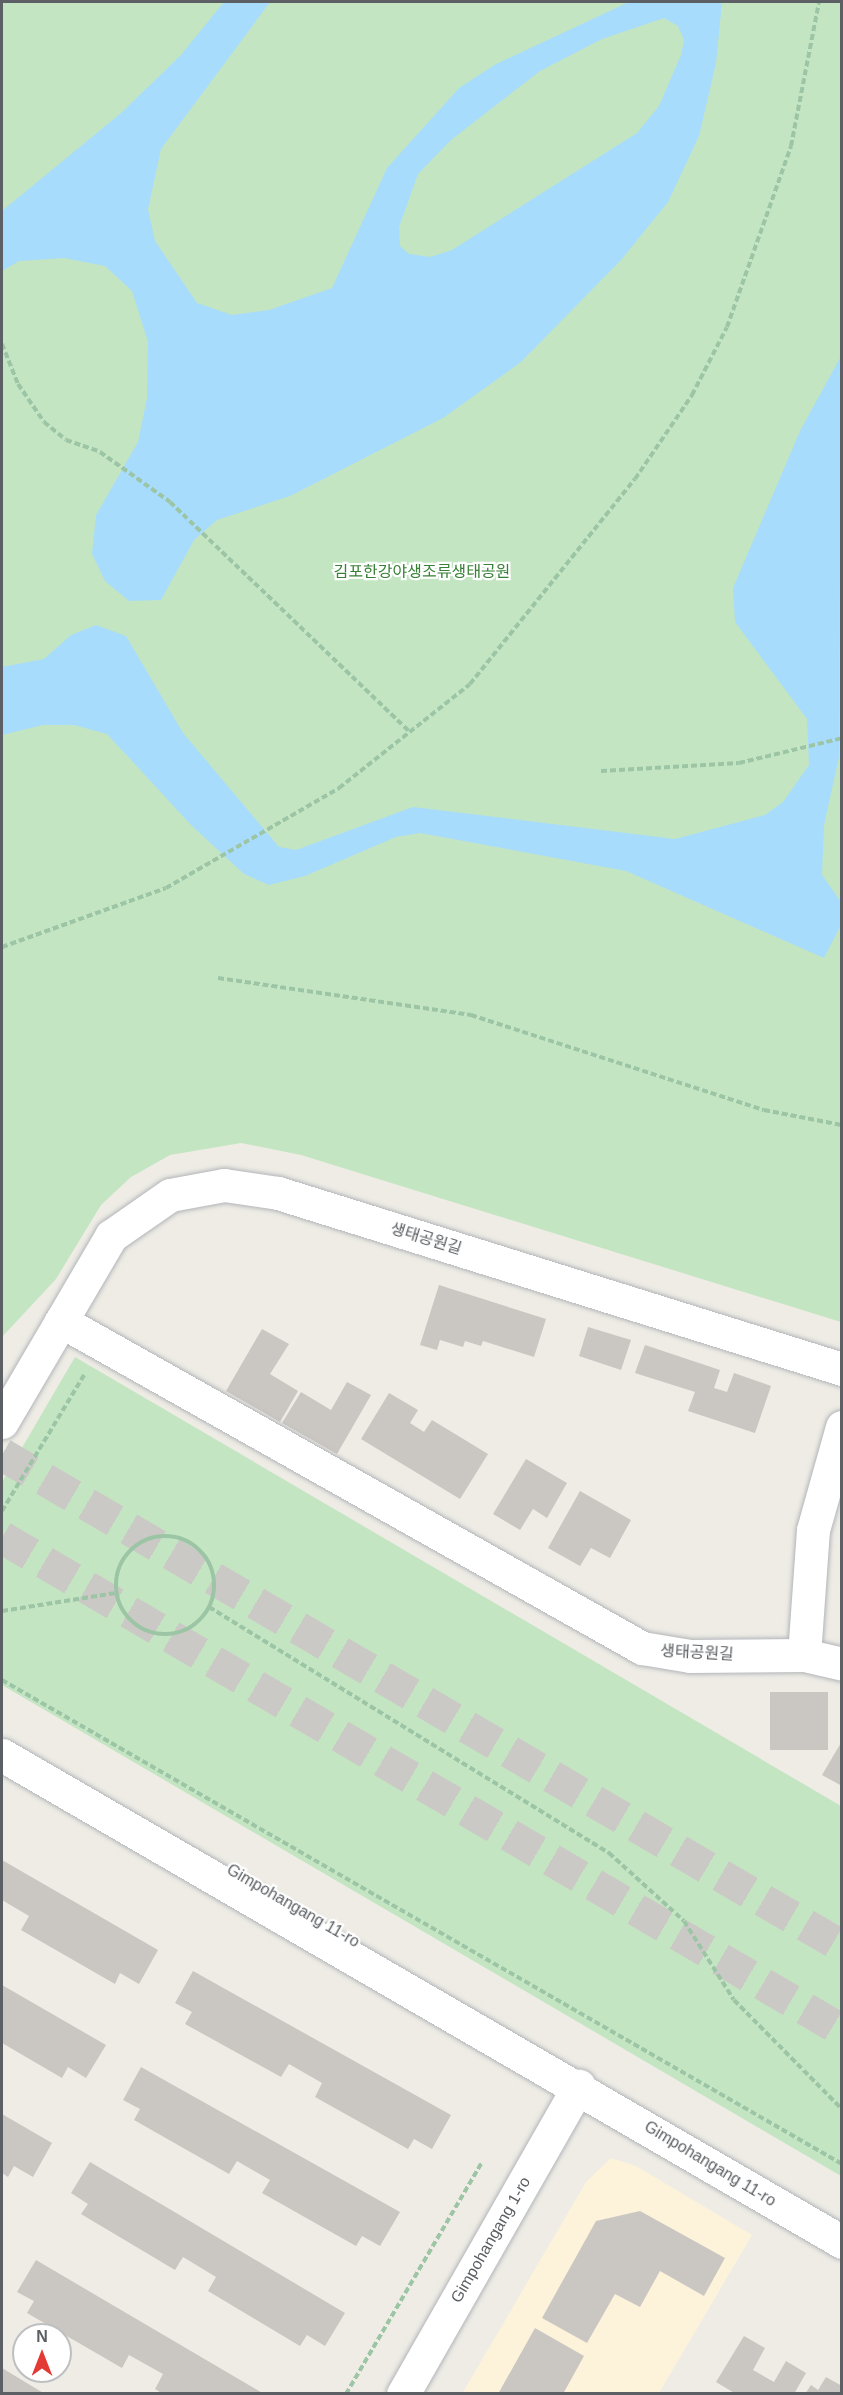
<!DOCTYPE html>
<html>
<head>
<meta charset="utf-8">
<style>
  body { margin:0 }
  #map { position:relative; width:843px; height:2395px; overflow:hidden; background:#eeece5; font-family:Helvetica,"Noto Sans KR",sans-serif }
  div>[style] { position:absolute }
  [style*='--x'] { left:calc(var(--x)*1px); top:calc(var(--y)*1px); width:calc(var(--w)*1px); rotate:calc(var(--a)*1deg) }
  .commercial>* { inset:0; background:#fdf3db }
  .green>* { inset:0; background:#c4e5c2 }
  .water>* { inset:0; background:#a7dcfc }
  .building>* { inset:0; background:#cac6c2 }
  .trunk-tunnel>* { height:33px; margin-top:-16.5px; transform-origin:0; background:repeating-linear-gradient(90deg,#cac9c5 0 33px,transparent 0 49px) }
  .path>* { height:4px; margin-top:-2px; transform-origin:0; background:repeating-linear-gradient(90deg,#9cc5a5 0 6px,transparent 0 9px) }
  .path>.ring { margin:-2px; padding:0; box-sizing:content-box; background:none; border:4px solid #9cc5a5; border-radius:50% }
  .roads { filter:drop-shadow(0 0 2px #b2b5b9) drop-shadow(0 0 2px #b2b5b9) }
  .minor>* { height:33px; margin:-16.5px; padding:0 16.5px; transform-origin:16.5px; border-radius:16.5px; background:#fff }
  .secondary>* { height:33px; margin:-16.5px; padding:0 16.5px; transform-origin:16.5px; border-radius:16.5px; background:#fff }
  span { translate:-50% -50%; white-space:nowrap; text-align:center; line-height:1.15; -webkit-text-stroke:4.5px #fff; paint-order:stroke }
  .park-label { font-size:16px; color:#388137 }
  .street-label { font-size:16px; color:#5c6064 }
  .frame { position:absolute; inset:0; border:3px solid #5c6064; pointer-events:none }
  .north { position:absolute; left:12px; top:2323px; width:60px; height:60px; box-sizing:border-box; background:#fff; border:2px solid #bebfc1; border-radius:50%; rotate:0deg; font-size:16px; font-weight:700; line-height:24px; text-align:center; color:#5c6064 }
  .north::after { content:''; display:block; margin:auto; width:21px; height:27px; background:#e33a36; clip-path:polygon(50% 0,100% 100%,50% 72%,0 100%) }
</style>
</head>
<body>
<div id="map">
  <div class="commercial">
    <i style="clip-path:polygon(611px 2158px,636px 2166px,752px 2235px,659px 2393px,462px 2394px,586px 2182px)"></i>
  </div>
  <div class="green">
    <i style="clip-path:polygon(2px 2px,841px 2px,841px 1322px,301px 1155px,241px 1143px,170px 1155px,131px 1177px,101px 1205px,56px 1279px,2px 1337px)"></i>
    <i style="clip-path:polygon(75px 1357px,841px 1806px,841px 2176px,2px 1685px,2px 1482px)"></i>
  </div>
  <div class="water">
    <i style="clip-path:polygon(evenodd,224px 2px,270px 2px,161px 149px,148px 209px,155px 241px,197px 303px,232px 315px,269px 310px,332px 288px,387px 168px,459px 88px,496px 64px,629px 2px,722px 2px,716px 63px,699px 136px,668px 202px,621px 260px,521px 362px,443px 418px,290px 496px,217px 520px,194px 540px,161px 600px,129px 601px,105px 581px,92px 554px,96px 515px,138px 442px,147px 398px,148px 342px,132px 291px,105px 266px,64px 258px,19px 261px,2px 271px,2px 211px,121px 113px,180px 56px,224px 2px,664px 18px,678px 26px,684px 40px,681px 55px,659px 106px,637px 133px,452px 250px,430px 257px,409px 254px,400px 246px,399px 227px,418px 174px,451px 140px,540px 71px,602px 39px,664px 18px)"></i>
    <i style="clip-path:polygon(841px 356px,839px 757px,824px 825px,822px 875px,841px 902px,842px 923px,824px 958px,626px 871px,420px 833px,396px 837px,305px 876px,269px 885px,244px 874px,191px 825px,107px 734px,74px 725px,43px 725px,2px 735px,2px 667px,44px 659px,71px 635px,96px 625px,126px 636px,183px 733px,279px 847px,296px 850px,413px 807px,675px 839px,765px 815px,783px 802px,809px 765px,807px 719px,735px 622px,733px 588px,800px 431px)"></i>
  </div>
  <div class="building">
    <i style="clip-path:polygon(439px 1285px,546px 1319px,534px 1357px,483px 1341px,481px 1346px,465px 1341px,463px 1347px,440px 1340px,437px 1350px,420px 1345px)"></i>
    <i style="clip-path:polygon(588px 1327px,631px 1340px,621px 1370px,579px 1356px)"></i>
    <i style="clip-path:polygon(262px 1329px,289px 1344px,270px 1374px,298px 1391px,280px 1422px,226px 1391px)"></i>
    <i style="clip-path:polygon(645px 1345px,720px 1370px,714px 1388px,727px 1392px,734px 1373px,771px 1386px,755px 1433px,688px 1411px,695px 1392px,635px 1373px)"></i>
    <i style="clip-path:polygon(347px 1382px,371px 1395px,337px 1454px,282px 1423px,301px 1392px,331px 1410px)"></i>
    <i style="clip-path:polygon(389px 1393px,418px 1410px,410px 1423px,424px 1432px,432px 1420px,488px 1454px,460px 1499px,361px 1439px)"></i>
    <i style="clip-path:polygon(526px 1459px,567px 1483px,547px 1518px,533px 1509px,520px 1530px,493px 1514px)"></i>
    <i style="clip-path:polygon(580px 1491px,631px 1520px,610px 1558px,591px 1548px,580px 1566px,548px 1548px)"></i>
    <i style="clip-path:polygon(770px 1692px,828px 1692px,828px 1750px,770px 1750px)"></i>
    <i style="clip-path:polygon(842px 1741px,842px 1786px,822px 1775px)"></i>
    <i style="clip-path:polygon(2px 1860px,158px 1950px,139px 1984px,120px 1973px,115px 1984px,21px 1930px,29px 1916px,2px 1900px)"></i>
    <i style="clip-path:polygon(193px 1971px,451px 2115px,432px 2149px,414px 2139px,408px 2149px,315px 2097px,322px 2083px,289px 2064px,281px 2077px,185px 2024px,192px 2012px,175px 2003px)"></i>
    <i style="clip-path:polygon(2px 1985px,106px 2045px,86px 2078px,68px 2067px,62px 2078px,2px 2043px)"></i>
    <i style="clip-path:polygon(141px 2067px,400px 2212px,380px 2246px,362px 2236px,356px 2246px,262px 2193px,270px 2180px,237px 2161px,229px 2174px,134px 2120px,140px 2109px,123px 2100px)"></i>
    <i style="clip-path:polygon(2px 2114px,52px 2143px,33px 2177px,14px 2166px,8px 2177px,2px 2173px)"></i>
    <i style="clip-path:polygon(90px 2162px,345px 2313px,325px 2346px,307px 2335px,300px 2346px,208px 2291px,216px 2277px,183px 2257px,175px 2270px,81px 2214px,88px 2204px,71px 2193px)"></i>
    <i style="clip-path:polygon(640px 2211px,725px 2258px,704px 2296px,660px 2271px,640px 2307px,615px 2294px,587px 2343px,542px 2318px,596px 2221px)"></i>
    <i style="clip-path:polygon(36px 2260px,264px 2394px,163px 2394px,155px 2389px,163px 2374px,129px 2355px,122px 2368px,27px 2313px,34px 2301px,17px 2292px)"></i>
    <i style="clip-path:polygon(535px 2328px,584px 2356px,563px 2394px,498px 2394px)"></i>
    <i style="clip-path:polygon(744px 2336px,765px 2348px,753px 2370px,774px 2382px,786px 2361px,806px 2373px,794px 2394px,736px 2394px,716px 2382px)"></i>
    <i style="clip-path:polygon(2px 2368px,45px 2394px,2px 2394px)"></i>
    <i style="clip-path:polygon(826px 2377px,842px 2386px,842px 2394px,805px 2394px,811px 2385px,818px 2390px)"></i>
  </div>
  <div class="trunk-tunnel">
    <i style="--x:2;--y:1454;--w:973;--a:30.36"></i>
    <i style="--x:2;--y:1537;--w:974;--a:30.41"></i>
  </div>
  <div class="path">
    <i style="--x:2;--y:344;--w:43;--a:68.2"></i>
    <i style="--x:18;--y:384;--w:46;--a:55.6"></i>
    <i style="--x:44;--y:422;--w:28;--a:39"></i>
    <i style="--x:66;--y:440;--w:36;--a:19"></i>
    <i style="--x:100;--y:452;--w:86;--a:35.5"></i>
    <i style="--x:170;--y:502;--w:332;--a:43.8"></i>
    <i style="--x:601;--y:771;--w:138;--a:-3.3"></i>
    <i style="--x:739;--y:763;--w:106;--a:-13.6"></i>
    <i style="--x:2;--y:947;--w:174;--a:-19.8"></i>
    <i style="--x:166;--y:888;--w:200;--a:-30"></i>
    <i style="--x:339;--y:788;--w:167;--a:-38.4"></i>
    <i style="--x:470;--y:684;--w:263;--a:-51.2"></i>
    <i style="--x:635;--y:479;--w:102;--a:-55.8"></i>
    <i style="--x:692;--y:395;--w:76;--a:-62.8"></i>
    <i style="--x:727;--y:327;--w:192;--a:-70.5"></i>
    <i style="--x:791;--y:146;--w:147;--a:-79"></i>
    <i style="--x:218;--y:978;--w:256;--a:8.3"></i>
    <i style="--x:471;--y:1015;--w:308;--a:18"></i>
    <i style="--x:764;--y:1110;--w:79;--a:10.9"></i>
    <i style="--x:2;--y:1511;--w:159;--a:-58.9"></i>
    <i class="ring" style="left:116px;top:1536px;width:94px;height:94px"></i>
    <i style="--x:209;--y:1607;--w:470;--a:31.6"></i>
    <i style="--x:609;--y:1853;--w:101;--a:42.2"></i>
    <i style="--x:684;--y:1921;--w:93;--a:57.7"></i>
    <i style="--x:734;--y:2000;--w:153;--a:45.3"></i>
    <i style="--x:2;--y:1611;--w:115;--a:-9"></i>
    <i style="--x:2;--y:1680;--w:969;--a:29.95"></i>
    <i style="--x:346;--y:2394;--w:269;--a:-59.6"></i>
  </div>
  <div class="roads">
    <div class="minor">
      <i style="--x:61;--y:1321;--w:667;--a:29.37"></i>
      <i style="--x:642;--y:1648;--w:49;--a:9.5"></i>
      <i style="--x:690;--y:1656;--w:114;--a:-0.5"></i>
      <i style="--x:804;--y:1655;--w:39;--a:13"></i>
      <i style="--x:2;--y:1422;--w:216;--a:-59.6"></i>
      <i style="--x:111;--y:1236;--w:72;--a:-34.8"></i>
      <i style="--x:170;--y:1195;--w:55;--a:-10.5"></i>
      <i style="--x:224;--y:1185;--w:55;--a:8.4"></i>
      <i style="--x:278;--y:1193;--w:591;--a:17.33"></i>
      <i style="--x:804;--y:1655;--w:125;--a:-85.9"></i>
      <i style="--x:813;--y:1530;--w:107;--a:-74.3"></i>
      <i style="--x:403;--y:2394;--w:355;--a:-60.3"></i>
    </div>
    <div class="secondary">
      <i style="--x:2;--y:1755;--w:971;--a:30.1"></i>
    </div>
  </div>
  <div class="park-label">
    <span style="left:422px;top:572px">김포한강야생조류생태공원</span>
  </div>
  <div class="street-label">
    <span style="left:426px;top:1239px;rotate:17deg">생태공원길</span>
    <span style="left:697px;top:1653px;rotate:3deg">생태공원길</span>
    <span style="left:293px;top:1906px;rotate:30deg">Gimpohangang 11-ro</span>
    <span style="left:710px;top:2164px;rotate:31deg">Gimpohangang 11-ro</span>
    <span style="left:491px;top:2240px;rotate:-60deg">Gimpohangang 1-ro</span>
  </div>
  <div class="frame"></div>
  <div class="north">N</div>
</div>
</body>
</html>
